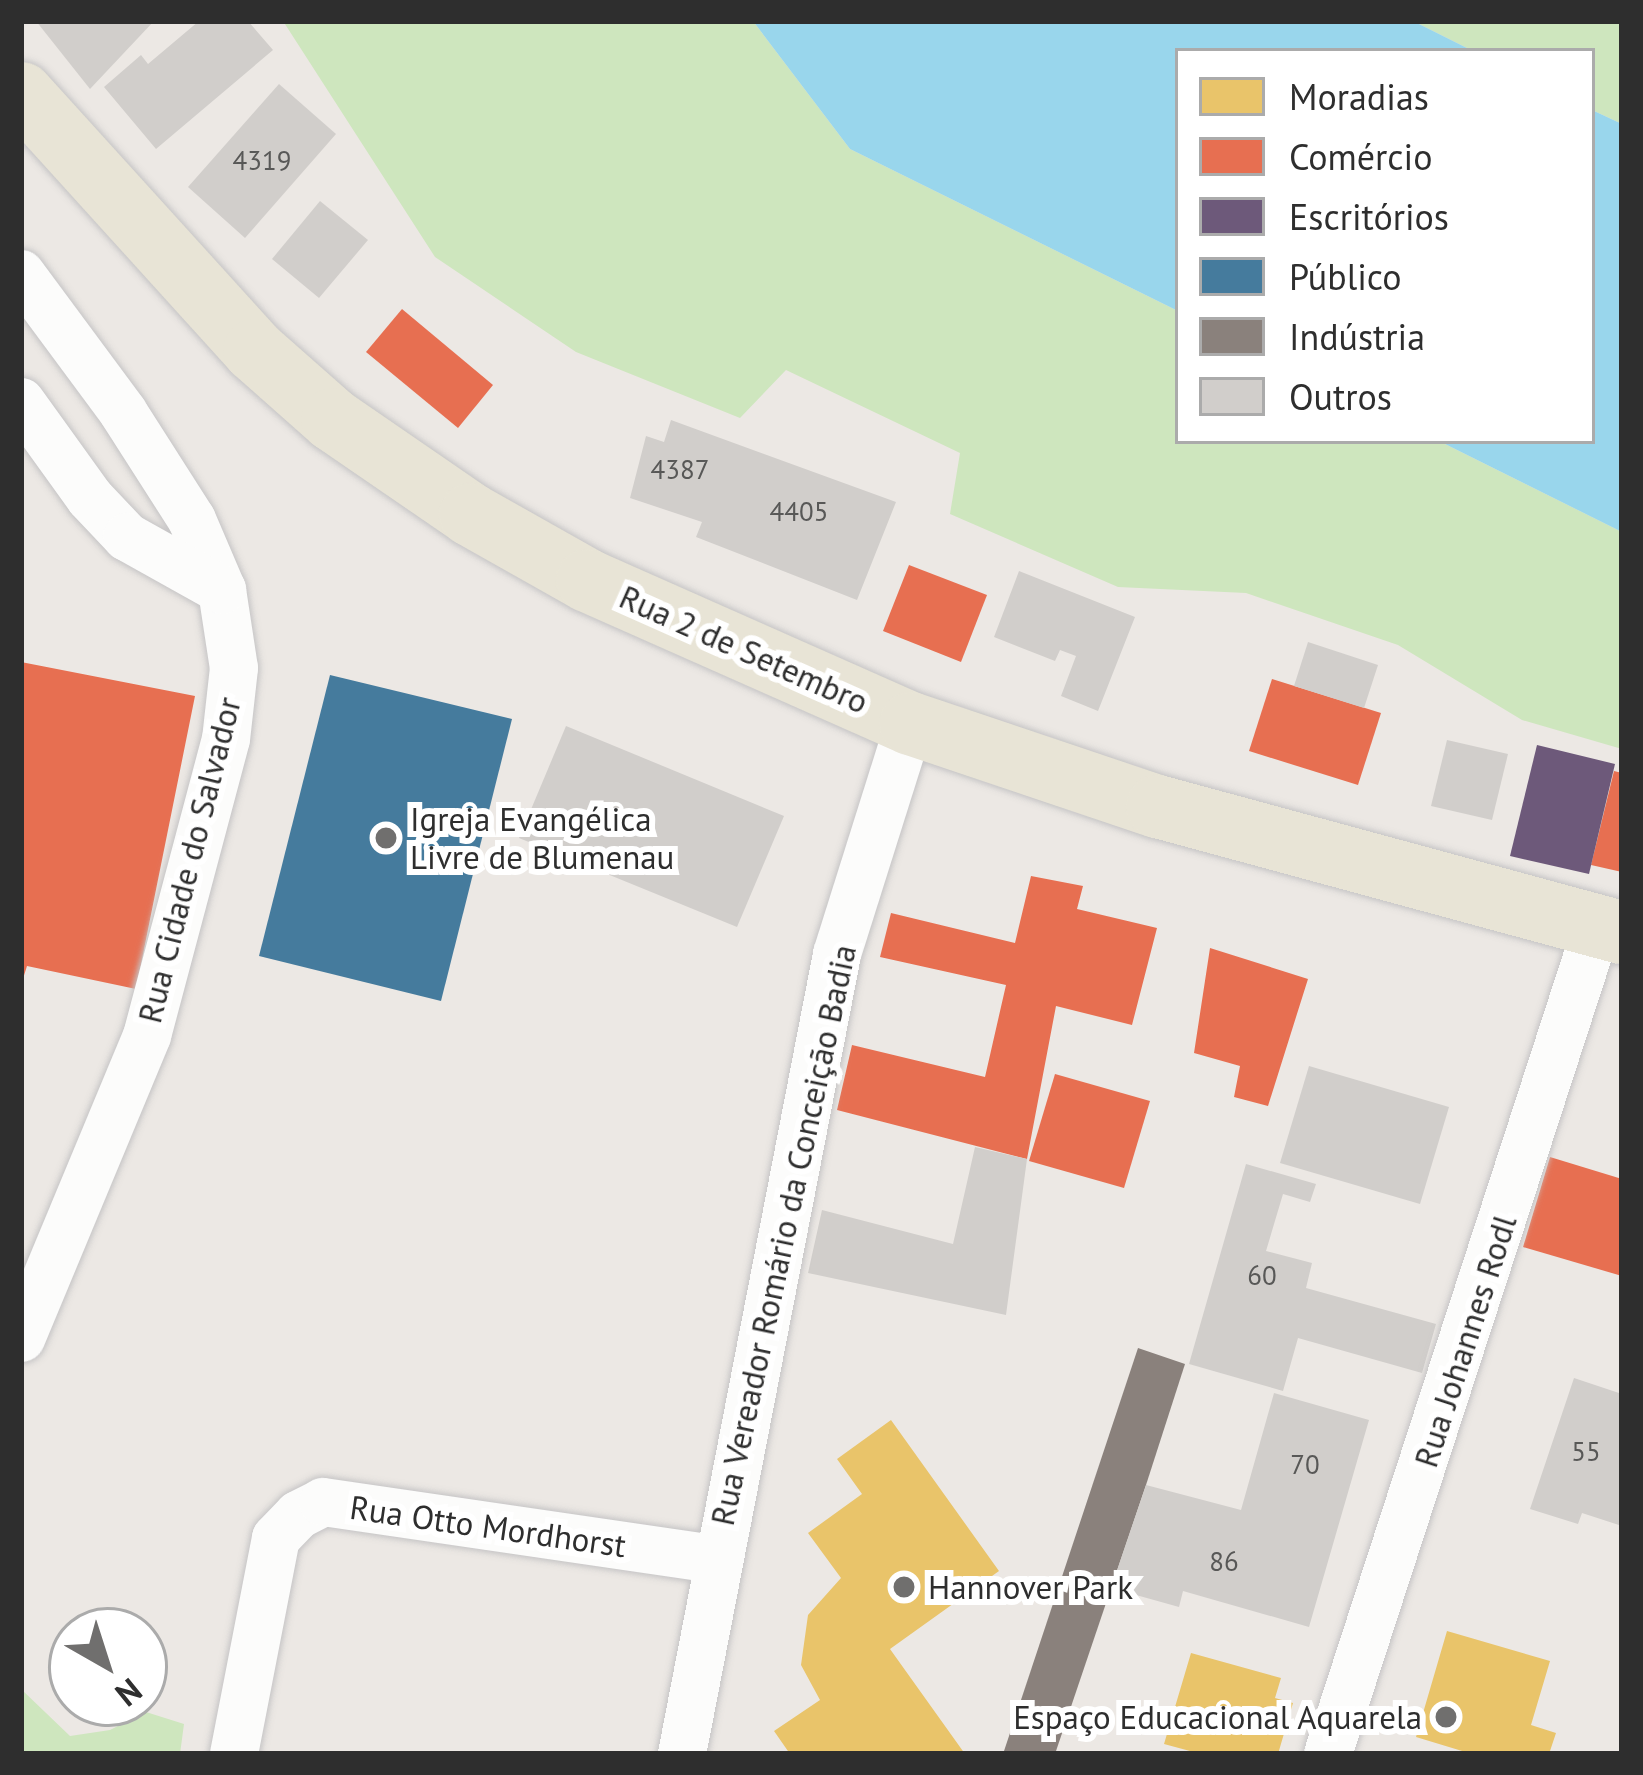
<!DOCTYPE html>
<html>
<head>
<meta charset="utf-8">
<style>
  body { margin:0 }
  #map { position:relative; width:1643px; height:1775px; overflow:hidden; background:#ece8e4; font-family:"PT Sans",sans-serif }
  div>[style] { position:absolute }
  [style*='--x'] { left:calc(var(--x)*1px); top:calc(var(--y)*1px); width:calc(var(--w)*1px); rotate:calc(var(--a)*1deg) }
  .green>* { inset:0; background:#cee6be }
  .water>* { inset:0; background:#99d6ec }
  .homes>* { inset:0; background:#e9c46a }
  .shops>* { inset:0; background:#e76f51 }
  .offices>* { inset:0; background:#6d597a }
  .public>* { inset:0; background:#457b9d }
  .industry>* { inset:0; background:#8a817c }
  .building>* { inset:0; background:#d1cecb }
  .roads { filter:drop-shadow(0 0 3px #c5c4c5) drop-shadow(0 0 3px #c5c4c5) }
  .minor>* { height:48px; margin:-24px; padding:0 24px; transform-origin:24px; border-radius:24px; background:#fcfcfb }
  .major>* { height:63px; margin:-31.5px; padding:0 31.5px; transform-origin:31.5px; border-radius:31.5px; background:#e8e4d6 }
  .dots>* { width:33px; height:33px; translate:-50% -50%; box-sizing:border-box; border:6px solid #fff; border-radius:50% }
  span { translate:-50% -50%; white-space:nowrap; text-align:center; line-height:1.15; -webkit-text-stroke:12px #fff; paint-order:stroke }
  .number-label { font-size:27px; color:#585857 }
  .number-label span { -webkit-text-stroke-width:0 }
  .street-label { font-size:33px; color:#2e2e2e }
  .poi-label { font-size:33px; color:#2e2e2e }
  .left { translate:0 -50%; text-align:left }
  .right { translate:-100% -50%; text-align:right }
  .frame { position:absolute; inset:0; border:24px solid #2e2e2e; pointer-events:none }
  .legend { position:absolute; left:1175px; top:48px; width:420px; height:396px; box-sizing:border-box; background:#fff; border:3px solid #ababab; margin:0; padding:15px 21px; list-style:none; font-size:36px; color:#2e2e2e }
  .legend li { display:flex; align-items:center; gap:24px; height:60px }
  .legend b { width:60px; border:3px solid #ababab }
  .north { position:absolute; left:48px; top:1607px; width:120px; height:120px; box-sizing:border-box; background:#fff; border:3px solid #ababab; border-radius:50%; rotate:141deg; font-size:33px; font-weight:700; line-height:48px; text-align:center; color:#2e2e2e }
  .north::after { content:''; display:block; margin:auto; width:42px; height:54px; background:#706f6e; clip-path:polygon(50% 0,100% 100%,50% 72%,0 100%) }
</style>
</head>
<body>
<div id="map">
  <div class="green">
    <i style="clip-path:polygon(283px 21px,753px 21px,850px 149px,1178px 311px,1178px 441px,1439px 441px,1622px 532px,1622px 749px,1522px 720px,1398px 645px,1246px 593px,1118px 587px,950px 514px,960px 453px,786px 370px,740px 418px,576px 352px,435px 257px)"></i>
    <i style="clip-path:polygon(1413px 21px,1622px 21px,1622px 124px,1592px 110px,1592px 51px,1473px 51px)"></i>
    <i style="clip-path:polygon(21px 1689px,70px 1736px,110px 1730px,146px 1712px,184px 1724px,180px 1754px,26px 1754px,21px 1749px)"></i>
  </div>
  <div class="water">
    <i style="clip-path:polygon(753px 21px,1413px 21px,1473px 51px,1178px 51px,1178px 311px,850px 149px)"></i>
    <i style="clip-path:polygon(1592px 110px,1622px 124px,1622px 532px,1439px 441px,1592px 441px)"></i>
  </div>
  <div class="homes">
    <i style="clip-path:polygon(891px 1420px,999px 1571px,890px 1649px,965px 1754px,790px 1754px,774px 1731px,820px 1700px,801px 1665px,808px 1615px,841px 1578px,808px 1533px,862px 1494px,837px 1459px)"></i>
    <i style="clip-path:polygon(1447px 1631px,1550px 1661px,1531px 1725px,1556px 1733px,1549px 1754px,1472px 1754px,1416px 1737px)"></i>
    <i style="clip-path:polygon(1191px 1653px,1281px 1678px,1275px 1698px,1293px 1703px,1278px 1754px,1201px 1754px,1164px 1744px)"></i>
  </div>
  <div class="shops">
    <i style="clip-path:polygon(402px 309px,493px 385px,458px 428px,366px 352px)"></i>
    <i style="clip-path:polygon(909px 565px,987px 595px,961px 662px,883px 631px)"></i>
    <i style="clip-path:polygon(21px 662px,195px 696px,136px 989px,27px 966px,21px 985px)"></i>
    <i style="clip-path:polygon(1272px 679px,1381px 713px,1358px 785px,1249px 751px)"></i>
    <i style="clip-path:polygon(1614px 771px,1622px 773px,1622px 872px,1591px 865px)"></i>
    <i style="clip-path:polygon(1031px 876px,1083px 886px,1077px 909px,1157px 928px,1132px 1025px,1056px 1006px,1027px 1159px,837px 1110px,852px 1045px,985px 1077px,1006px 985px,880px 957px,891px 913px,1015px 943px)"></i>
    <i style="clip-path:polygon(1210px 948px,1308px 979px,1268px 1106px,1234px 1097px,1240px 1066px,1194px 1053px)"></i>
    <i style="clip-path:polygon(1055px 1074px,1150px 1101px,1124px 1188px,1029px 1161px)"></i>
    <i style="clip-path:polygon(1550px 1157px,1622px 1179px,1622px 1276px,1523px 1247px)"></i>
  </div>
  <div class="offices">
    <i style="clip-path:polygon(1537px 745px,1615px 764px,1589px 874px,1510px 856px)"></i>
  </div>
  <div class="public">
    <i style="clip-path:polygon(330px 675px,512px 719px,441px 1001px,259px 956px)"></i>
  </div>
  <div class="industry">
    <i style="clip-path:polygon(1138px 1348px,1185px 1364px,1146px 1485px,1055px 1754px,1003px 1754px)"></i>
  </div>
  <div class="building">
    <i style="clip-path:polygon(36px 21px,154px 21px,90px 89px)"></i>
    <i style="clip-path:polygon(199px 21px,248px 21px,273px 50px,156px 149px,104px 87px,141px 55px,148px 64px)"></i>
    <i style="clip-path:polygon(279px 84px,336px 134px,245px 238px,188px 187px)"></i>
    <i style="clip-path:polygon(320px 201px,368px 240px,319px 298px,272px 259px)"></i>
    <i style="clip-path:polygon(671px 420px,896px 502px,857px 600px,696px 537px,702px 522px,630px 498px,646px 436px,664px 442px)"></i>
    <i style="clip-path:polygon(1019px 571px,1135px 617px,1098px 711px,1061px 696px,1076px 656px,1060px 650px,1055px 661px,994px 637px)"></i>
    <i style="clip-path:polygon(1308px 642px,1378px 665px,1364px 708px,1294px 686px)"></i>
    <i style="clip-path:polygon(566px 726px,784px 816px,737px 927px,519px 838px)"></i>
    <i style="clip-path:polygon(1447px 740px,1508px 754px,1492px 820px,1431px 806px)"></i>
    <i style="clip-path:polygon(1309px 1066px,1449px 1107px,1420px 1204px,1280px 1163px)"></i>
    <i style="clip-path:polygon(975px 1147px,1027px 1159px,1006px 1315px,808px 1273px,822px 1210px,953px 1244px)"></i>
    <i style="clip-path:polygon(1246px 1164px,1316px 1184px,1310px 1202px,1283px 1194px,1266px 1251px,1312px 1263px,1306px 1288px,1436px 1324px,1422px 1373px,1298px 1338px,1283px 1391px,1189px 1364px)"></i>
    <i style="clip-path:polygon(1574px 1378px,1622px 1394px,1622px 1526px,1582px 1513px,1578px 1524px,1530px 1509px)"></i>
    <i style="clip-path:polygon(1274px 1393px,1369px 1420px,1309px 1627px,1183px 1591px,1179px 1607px,1111px 1588px,1146px 1485px,1241px 1510px)"></i>
  </div>
  <div class="roads">
    <div class="minor">
      <i style="--x:21;--y:274;--w:172;--a:53.5"></i>
      <i style="--x:123;--y:412;--w:128;--a:57.4"></i>
      <i style="--x:192;--y:520;--w:76;--a:66.8"></i>
      <i style="--x:222;--y:590;--w:79;--a:81.3"></i>
      <i style="--x:234;--y:668;--w:71;--a:96.4"></i>
      <i style="--x:226;--y:739;--w:307;--a:104.9"></i>
      <i style="--x:147;--y:1036;--w:327;--a:112.6"></i>
      <i style="--x:21;--y:402;--w:118;--a:54.3"></i>
      <i style="--x:90;--y:498;--w:54;--a:46.5"></i>
      <i style="--x:127;--y:537;--w:109;--a:29.2"></i>
      <i style="--x:234;--y:1754;--w:220;--a:-79"></i>
      <i style="--x:276;--y:1538;--w:32;--a:-46"></i>
      <i style="--x:298;--y:1515;--w:28;--a:-27"></i>
      <i style="--x:323;--y:1502;--w:397;--a:8.3"></i>
      <i style="--x:682;--y:1754;--w:815;--a:-79.03"></i>
      <i style="--x:837;--y:954;--w:242;--a:-72.5"></i>
      <i style="--x:1328;--y:1754;--w:870;--a:-71.98"></i>
    </div>
    <div class="major">
      <i style="--x:21;--y:93;--w:347;--a:47.8"></i>
      <i style="--x:254;--y:350;--w:104;--a:41.5"></i>
      <i style="--x:332;--y:419;--w:168;--a:34.5"></i>
      <i style="--x:470;--y:514;--w:134;--a:29.4"></i>
      <i style="--x:587;--y:580;--w:353;--a:23.9"></i>
      <i style="--x:910;--y:723;--w:261;--a:18.6"></i>
      <i style="--x:1157;--y:806;--w:482;--a:15.2"></i>
    </div>
  </div>
  <div class="dots">
    <i style="left:386px;top:838px;background:#706f6e"></i>
    <i style="left:904px;top:1587px;background:#706f6e"></i>
    <i style="left:1446px;top:1717px;background:#706f6e"></i>
  </div>
  <div class="number-label">
    <span style="left:262px;top:161px">4319</span>
    <span style="left:680px;top:470px">4387</span>
    <span style="left:799px;top:512px">4405</span>
    <span style="left:1262px;top:1276px">60</span>
    <span style="left:1586px;top:1452px">55</span>
    <span style="left:1305px;top:1465px">70</span>
    <span style="left:1224px;top:1562px">86</span>
  </div>
  <div class="street-label">
    <span style="left:744px;top:649px;rotate:24deg">Rua 2 de Setembro</span>
    <span style="left:189px;top:860px;rotate:-76deg">Rua Cidade do Salvador</span>
    <span style="left:783px;top:1235px;rotate:-78deg">Rua Vereador Romário da Conceição Badia</span>
    <span style="left:1465px;top:1341px;rotate:-72deg">Rua Johannes Rodl</span>
    <span style="left:488px;top:1526px;rotate:8deg">Rua Otto Mordhorst</span>
  </div>
  <div class="poi-label">
    <span class="left" style="left:410px;top:838px">Igreja Evangélica<br>Livre de Blumenau</span>
    <span class="left" style="left:928px;top:1587px">Hannover Park</span>
    <span class="right" style="left:1422px;top:1717px">Espaço Educacional Aquarela</span>
  </div>
  <div class="frame"></div>
  <ul class="legend">
  <li><b style="height:33px;background:#e9c46a"></b>Moradias</li>
  <li><b style="height:33px;background:#e76f51"></b>Comércio</li>
  <li><b style="height:33px;background:#6d597a"></b>Escritórios</li>
  <li><b style="height:33px;background:#457b9d"></b>Público</li>
  <li><b style="height:33px;background:#8a817c"></b>Indústria</li>
  <li><b style="height:33px;background:#d1cecb"></b>Outros</li>
  </ul>
  <div class="north">N</div>
</div>
</body>
</html>
